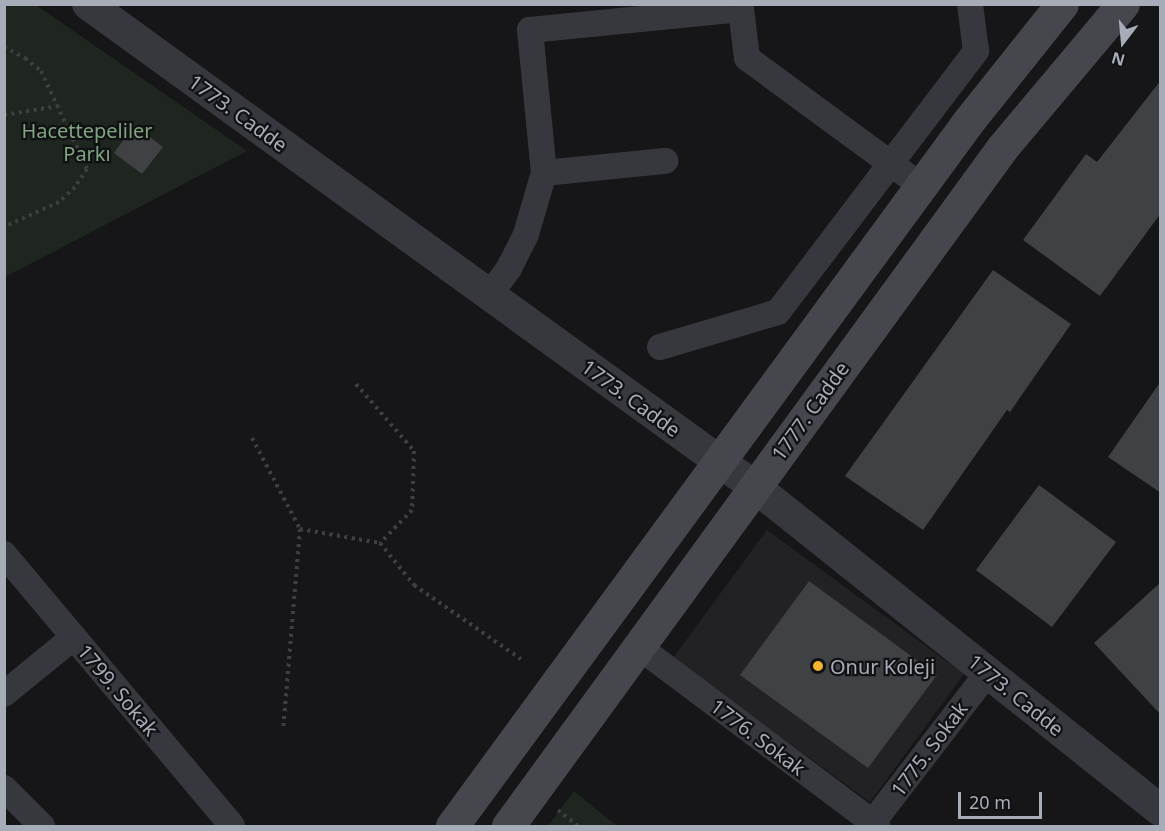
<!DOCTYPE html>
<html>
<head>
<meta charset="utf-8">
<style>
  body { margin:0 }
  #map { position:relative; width:1165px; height:831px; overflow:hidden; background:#161618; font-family:"Noto Sans",sans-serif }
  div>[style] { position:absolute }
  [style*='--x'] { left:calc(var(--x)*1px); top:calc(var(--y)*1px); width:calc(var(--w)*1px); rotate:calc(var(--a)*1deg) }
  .built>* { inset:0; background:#222225 }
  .green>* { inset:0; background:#1e261f }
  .building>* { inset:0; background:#404145 }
  .path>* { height:4px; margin-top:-2px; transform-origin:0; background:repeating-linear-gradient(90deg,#3d3f44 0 3px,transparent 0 7.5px) }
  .minor>* { height:26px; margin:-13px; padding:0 13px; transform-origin:13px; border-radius:13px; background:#37383d }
  .tertiary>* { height:32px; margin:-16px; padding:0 16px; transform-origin:16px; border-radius:16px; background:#37383d }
  .secondary>* { height:33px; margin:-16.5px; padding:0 16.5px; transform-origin:16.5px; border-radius:16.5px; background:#45474d }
  .dots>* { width:16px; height:16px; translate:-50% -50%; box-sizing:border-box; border:3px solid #111113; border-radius:50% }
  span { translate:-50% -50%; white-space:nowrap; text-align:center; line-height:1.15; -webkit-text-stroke:4.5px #111113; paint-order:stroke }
  .street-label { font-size:20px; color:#a7adb8 }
  .park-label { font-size:20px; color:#7ea480 }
  .poi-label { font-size:20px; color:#a7adb8 }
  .left { translate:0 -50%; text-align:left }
  .frame { position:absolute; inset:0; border:6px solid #a7adb8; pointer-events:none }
  .north { position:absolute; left:1093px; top:12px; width:60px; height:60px; -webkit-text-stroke:4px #111113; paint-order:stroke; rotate:196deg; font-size:16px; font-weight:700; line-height:24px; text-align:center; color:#a7adb8 }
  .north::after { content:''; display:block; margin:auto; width:21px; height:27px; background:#a7adb8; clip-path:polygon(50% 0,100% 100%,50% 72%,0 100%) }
  .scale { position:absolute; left:958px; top:792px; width:84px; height:27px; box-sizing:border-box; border:3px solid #a7adb8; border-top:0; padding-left:8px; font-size:18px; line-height:21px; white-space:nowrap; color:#a7adb8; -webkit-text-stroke:4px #111113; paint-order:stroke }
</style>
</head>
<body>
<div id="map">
  <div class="built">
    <i style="clip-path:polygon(767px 530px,964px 674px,870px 802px,673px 658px)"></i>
  </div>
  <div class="green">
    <i style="clip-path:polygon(5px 5px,36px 5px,247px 151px,5px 277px)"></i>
    <i style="clip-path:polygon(574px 791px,617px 826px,548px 826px)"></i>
  </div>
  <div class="building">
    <i style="clip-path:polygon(1161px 80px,1161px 213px,1100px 296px,1023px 240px,1086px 154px,1097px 162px)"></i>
    <i style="clip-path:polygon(134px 125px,163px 147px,142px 174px,114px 153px)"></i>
    <i style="clip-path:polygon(993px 270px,1071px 324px,1010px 412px,1007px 410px,923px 530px,845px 476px)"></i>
    <i style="clip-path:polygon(1161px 381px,1161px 493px,1108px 457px)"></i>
    <i style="clip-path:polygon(1039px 485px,1116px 542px,1052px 627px,976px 570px)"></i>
    <i style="clip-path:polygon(809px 581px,937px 675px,868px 768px,740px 675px)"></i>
    <i style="clip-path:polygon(1161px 582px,1161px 715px,1094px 643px)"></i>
  </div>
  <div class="path">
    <i style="--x:4;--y:47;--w:24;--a:28"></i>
    <i style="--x:25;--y:58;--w:21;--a:39"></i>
    <i style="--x:41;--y:71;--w:108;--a:64.9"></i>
    <i style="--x:87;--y:169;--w:22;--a:124"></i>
    <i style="--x:75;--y:187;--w:22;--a:137"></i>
    <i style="--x:59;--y:202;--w:60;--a:155.6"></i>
    <i style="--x:4;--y:115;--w:55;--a:-9.5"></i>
    <i style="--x:356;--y:384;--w:89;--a:49.1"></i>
    <i style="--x:414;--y:451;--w:59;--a:91.9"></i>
    <i style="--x:412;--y:510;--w:46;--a:134.1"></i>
    <i style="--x:380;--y:543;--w:54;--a:51"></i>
    <i style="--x:414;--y:585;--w:130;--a:34.7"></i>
    <i style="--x:252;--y:438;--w:103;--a:62.2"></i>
    <i style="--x:300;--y:529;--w:202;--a:94.8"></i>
    <i style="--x:300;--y:529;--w:81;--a:9.9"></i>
    <i style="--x:558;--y:810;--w:26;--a:39"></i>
  </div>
  <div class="minor">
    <i style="--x:544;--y:173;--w:122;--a:-5.7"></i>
    <i style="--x:489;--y:295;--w:34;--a:-53"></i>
    <i style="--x:509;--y:268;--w:38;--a:-63"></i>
    <i style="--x:526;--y:234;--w:64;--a:-73.6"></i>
    <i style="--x:544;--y:173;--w:144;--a:-95.6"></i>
    <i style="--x:530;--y:30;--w:212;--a:-5.7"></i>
    <i style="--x:741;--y:9;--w:49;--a:83"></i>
    <i style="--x:747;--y:58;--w:216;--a:36.3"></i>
    <i style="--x:660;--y:347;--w:123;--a:-16.5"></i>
    <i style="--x:778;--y:312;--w:328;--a:-52.8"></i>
    <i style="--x:976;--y:51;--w:47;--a:-97.3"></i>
    <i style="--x:4;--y:554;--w:355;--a:50"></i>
    <i style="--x:639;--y:647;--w:298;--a:36.9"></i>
    <i style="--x:4;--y:694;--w:90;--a:-39.2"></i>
    <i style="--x:4;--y:788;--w:54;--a:45"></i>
    <i style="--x:870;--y:826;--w:194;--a:-52.5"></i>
  </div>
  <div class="tertiary">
    <i style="--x:88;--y:4;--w:824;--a:35.91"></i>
    <i style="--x:755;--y:487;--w:518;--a:38.57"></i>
  </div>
  <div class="secondary">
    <i style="--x:452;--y:826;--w:871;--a:-53.77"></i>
    <i style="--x:967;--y:123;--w:152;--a:-51.4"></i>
    <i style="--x:508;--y:826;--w:839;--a:-53.92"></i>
    <i style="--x:1002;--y:148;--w:188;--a:-50"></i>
  </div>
  <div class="dots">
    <i style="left:818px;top:666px;background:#f6b32f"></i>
  </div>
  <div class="street-label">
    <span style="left:238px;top:113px;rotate:36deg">1773. Cadde</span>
    <span style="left:631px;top:398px;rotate:36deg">1773. Cadde</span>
    <span style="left:810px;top:411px;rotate:-54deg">1777. Cadde</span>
    <span style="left:118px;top:690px;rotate:50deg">1799. Sokak</span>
    <span style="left:1016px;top:695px;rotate:39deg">1773. Cadde</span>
    <span style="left:758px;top:737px;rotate:37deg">1776. Sokak</span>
    <span style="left:929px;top:749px;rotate:-53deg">1775. Sokak</span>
  </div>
  <div class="park-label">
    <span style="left:87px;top:142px">Hacettepeliler<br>Parkı</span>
  </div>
  <div class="poi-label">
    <span class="left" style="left:830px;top:666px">Onur Koleji</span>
  </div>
  <div class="frame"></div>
  <div class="north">N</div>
  <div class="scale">20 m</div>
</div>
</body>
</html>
